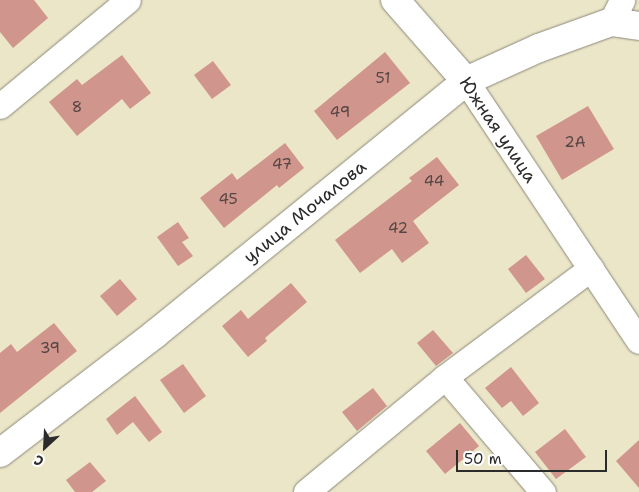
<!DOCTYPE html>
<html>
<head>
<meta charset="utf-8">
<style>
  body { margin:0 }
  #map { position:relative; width:639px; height:492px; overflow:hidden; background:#ebe6c8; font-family:"Shantell Sans",sans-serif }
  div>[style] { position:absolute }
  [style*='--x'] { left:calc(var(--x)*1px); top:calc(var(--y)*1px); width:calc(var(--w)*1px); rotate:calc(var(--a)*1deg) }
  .building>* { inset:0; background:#d0958c }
  .roads { filter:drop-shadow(0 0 1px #8b887a) drop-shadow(0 0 1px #8b887a) }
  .minor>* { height:25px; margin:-12.5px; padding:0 12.5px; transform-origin:12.5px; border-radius:12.5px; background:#fff }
  .tertiary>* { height:28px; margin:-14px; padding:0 14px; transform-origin:14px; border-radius:14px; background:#fff }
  span { translate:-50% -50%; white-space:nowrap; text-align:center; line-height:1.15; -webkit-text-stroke:4px #fff; paint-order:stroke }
  .number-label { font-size:15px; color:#544643 }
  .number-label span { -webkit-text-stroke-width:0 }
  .street-label { font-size:18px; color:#2b2b2b }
  .north { position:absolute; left:20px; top:422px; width:50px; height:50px; -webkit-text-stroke:4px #fff; paint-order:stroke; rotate:205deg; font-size:14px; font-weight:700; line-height:20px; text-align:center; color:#2b2b2b }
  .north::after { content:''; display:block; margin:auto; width:18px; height:22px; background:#2b2b2b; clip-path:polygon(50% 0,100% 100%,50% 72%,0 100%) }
  .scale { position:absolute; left:456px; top:450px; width:151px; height:22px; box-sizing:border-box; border:2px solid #2b2b2b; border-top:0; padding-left:6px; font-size:15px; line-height:18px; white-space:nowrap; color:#2b2b2b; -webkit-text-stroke:4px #fff; paint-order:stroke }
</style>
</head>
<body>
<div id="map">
  <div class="building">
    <i style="clip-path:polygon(0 0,34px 0,48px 18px,13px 48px,0 32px)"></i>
    <i style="clip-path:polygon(385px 52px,410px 83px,337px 140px,314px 111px)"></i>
    <i style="clip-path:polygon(122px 55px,151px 93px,130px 109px,122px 99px,77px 136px,49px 102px,77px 79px,82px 85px)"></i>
    <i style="clip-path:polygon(213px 61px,231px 85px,212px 99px,194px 75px)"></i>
    <i style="clip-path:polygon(588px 106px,614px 149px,562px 180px,536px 136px)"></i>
    <i style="clip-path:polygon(285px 143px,304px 168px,279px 188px,277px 185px,224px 228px,200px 198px,232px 173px,237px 180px)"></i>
    <i style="clip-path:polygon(437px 157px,459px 185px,413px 221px,429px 243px,402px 263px,392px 249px,360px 273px,335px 240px,412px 181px,409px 178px)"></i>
    <i style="clip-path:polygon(178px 222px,189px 238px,182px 242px,193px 256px,178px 266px,157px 237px)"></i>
    <i style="clip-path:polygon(526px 255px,545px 279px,526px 293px,508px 269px)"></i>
    <i style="clip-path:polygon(120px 279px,137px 299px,117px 316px,100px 296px)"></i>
    <i style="clip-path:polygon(291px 283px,307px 302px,265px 338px,267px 341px,248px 357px,222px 326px,241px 310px,248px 319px)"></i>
    <i style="clip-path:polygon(54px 323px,77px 351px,0 413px,0 353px,11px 344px,17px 352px)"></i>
    <i style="clip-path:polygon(433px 330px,453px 353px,436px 366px,417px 343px)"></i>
    <i style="clip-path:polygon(183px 364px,206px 396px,184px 413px,160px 380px)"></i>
    <i style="clip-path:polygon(511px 367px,539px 403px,523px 416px,511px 401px,502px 408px,485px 388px)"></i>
    <i style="clip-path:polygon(373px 388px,387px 406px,357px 431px,342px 412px)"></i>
    <i style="clip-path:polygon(135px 396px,162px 432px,149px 442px,133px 422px,117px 435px,106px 419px)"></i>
    <i style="clip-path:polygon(460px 423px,479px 446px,445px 474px,426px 451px)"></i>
    <i style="clip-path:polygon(565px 429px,586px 457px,556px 479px,535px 452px)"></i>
    <i style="clip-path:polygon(639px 440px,639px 488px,616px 461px)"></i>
    <i style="clip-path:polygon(90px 462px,106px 481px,92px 492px,75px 492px,66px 480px)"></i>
  </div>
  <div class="roads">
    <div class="minor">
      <i style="--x:611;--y:22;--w:25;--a:-63"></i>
      <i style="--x:466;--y:81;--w:312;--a:56.4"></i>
      <i style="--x:0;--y:106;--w:166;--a:-39.6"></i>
      <i style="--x:445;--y:377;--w:151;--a:49.6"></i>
      <i style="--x:306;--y:492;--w:180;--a:-39.6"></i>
      <i style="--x:445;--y:377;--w:182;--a:-36.7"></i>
    </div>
    <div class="tertiary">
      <i style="--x:395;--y:0;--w:108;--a:48.8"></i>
      <i style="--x:0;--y:453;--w:195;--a:-37.5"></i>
      <i style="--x:155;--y:334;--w:401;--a:-39.1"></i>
      <i style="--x:466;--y:81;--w:80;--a:-24.3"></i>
      <i style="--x:539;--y:48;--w:77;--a:-19.9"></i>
      <i style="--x:611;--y:22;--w:28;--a:8"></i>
    </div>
  </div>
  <div class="number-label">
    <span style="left:383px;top:79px">51</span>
    <span style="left:77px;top:108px">8</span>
    <span style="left:340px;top:113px">49</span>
    <span style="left:575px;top:143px">2А</span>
    <span style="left:282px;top:165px">47</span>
    <span style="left:434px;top:182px">44</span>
    <span style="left:228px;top:200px">45</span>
    <span style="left:398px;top:229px">42</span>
    <span style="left:50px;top:349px">39</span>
  </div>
  <div class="street-label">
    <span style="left:498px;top:130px;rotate:56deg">Южная улица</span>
    <span style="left:305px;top:212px;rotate:-39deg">улица Мочалова</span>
  </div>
  <div class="north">С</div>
  <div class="scale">50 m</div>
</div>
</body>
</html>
